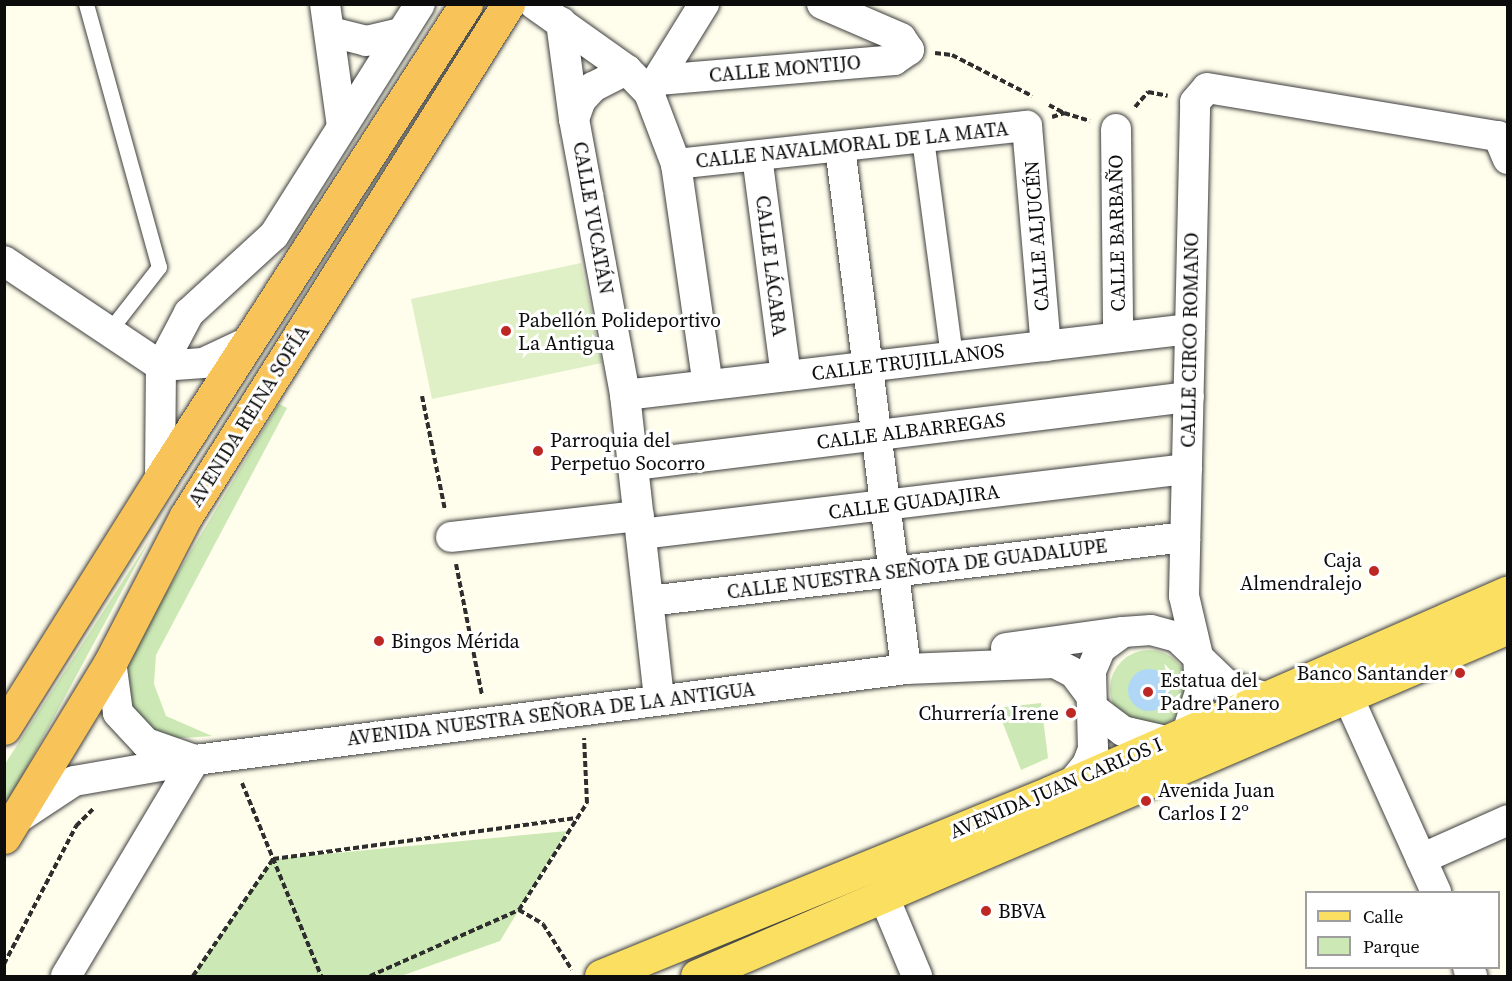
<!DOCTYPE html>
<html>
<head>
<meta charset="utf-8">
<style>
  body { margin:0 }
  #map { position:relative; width:1512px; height:981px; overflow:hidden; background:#fffdeb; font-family:"Source Serif 4",serif }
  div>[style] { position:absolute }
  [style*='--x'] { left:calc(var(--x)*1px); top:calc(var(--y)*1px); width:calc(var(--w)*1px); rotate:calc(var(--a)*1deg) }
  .green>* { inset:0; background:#cce9b5 }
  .round { border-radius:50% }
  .pitch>* { inset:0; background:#dff0c7 }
  .water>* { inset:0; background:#b0d7f6 }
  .path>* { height:4px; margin-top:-2px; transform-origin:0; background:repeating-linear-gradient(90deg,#2e2e2e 0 6px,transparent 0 9px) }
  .roads { filter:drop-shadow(0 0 2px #3f3f3f) drop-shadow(0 0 2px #3f3f3f) }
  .service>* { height:15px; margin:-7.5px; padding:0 7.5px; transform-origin:7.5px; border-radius:7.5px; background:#fff }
  .pedestrian>* { height:22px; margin:-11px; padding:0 11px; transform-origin:11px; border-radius:11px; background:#fff }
  .minor>* { height:30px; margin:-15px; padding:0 15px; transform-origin:15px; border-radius:15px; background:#fff }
  .primary>* { height:33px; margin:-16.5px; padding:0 16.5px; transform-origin:16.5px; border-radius:16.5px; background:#fadf61 }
  .trunk>* { height:33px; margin:-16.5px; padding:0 16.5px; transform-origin:16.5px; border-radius:16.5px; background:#f8c45a }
  .dots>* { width:16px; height:16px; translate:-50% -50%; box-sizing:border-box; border:3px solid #fff; border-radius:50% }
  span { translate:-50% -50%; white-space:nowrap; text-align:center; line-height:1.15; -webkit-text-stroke:6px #fff; paint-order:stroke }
  .street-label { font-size:20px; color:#0c0c0c }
  .poi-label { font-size:20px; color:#0c0c0c }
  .left { translate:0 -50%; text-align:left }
  .right { translate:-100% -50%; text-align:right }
  .frame { position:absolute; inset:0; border:6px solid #0c0c0c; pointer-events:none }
  .legend { position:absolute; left:1305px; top:891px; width:195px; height:78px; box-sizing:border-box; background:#fff; border:2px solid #9e9e9e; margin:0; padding:8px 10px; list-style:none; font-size:18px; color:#0c0c0c }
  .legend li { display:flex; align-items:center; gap:12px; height:30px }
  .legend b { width:30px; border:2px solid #9e9e9e }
</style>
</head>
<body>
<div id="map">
  <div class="green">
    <i style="clip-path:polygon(279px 404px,287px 408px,156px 655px,154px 684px,166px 716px,212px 736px,167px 739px,153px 733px,128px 704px,125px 674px,133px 648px)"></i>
    <i style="clip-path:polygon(150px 539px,5px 808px,5px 764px)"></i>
    <i class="round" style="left:1110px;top:650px;width:78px;height:78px"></i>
    <i style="clip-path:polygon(1041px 703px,1048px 758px,1021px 770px,997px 708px)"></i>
    <i style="clip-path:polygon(567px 831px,500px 941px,401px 976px,193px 976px,273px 859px)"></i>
  </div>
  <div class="pitch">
    <i style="clip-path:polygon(581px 263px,602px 363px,432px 399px,411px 299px)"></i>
  </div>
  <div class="water">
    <i class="round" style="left:1128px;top:669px;width:42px;height:42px"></i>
  </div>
  <div class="path">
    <i style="--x:935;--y:53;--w:17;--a:7"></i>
    <i style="--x:952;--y:55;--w:90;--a:27.1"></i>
    <i style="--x:1049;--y:105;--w:17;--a:28"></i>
    <i style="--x:1135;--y:107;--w:20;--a:-49"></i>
    <i style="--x:1148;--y:92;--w:20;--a:11"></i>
    <i style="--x:1052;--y:117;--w:13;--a:-18"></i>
    <i style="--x:1064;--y:113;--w:27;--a:17"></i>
    <i style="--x:422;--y:396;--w:116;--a:78.6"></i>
    <i style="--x:456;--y:564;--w:134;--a:78.8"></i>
    <i style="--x:242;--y:783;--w:209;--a:67.7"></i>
    <i style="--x:519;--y:910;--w:127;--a:-57.6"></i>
    <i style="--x:587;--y:803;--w:65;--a:-92.6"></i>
    <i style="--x:4;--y:964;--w:156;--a:-62.4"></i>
    <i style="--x:76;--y:826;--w:25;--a:-45"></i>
    <i style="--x:193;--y:976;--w:142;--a:-55.6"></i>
    <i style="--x:273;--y:859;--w:306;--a:-7.7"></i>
    <i style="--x:370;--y:976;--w:163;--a:-23.9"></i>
    <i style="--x:519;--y:910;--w:28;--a:30"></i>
    <i style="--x:543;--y:924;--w:54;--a:57.8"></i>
  </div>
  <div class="roads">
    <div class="service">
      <i style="--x:86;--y:4;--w:273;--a:74.5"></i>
      <i style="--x:159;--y:267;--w:81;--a:128"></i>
    </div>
    <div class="pedestrian">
      <i style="--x:923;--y:139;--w:220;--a:82.4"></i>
    </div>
    <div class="minor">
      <i style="--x:325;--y:4;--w:123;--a:82.1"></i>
      <i style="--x:534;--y:4;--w:114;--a:35.4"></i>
      <i style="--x:627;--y:70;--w:32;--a:46"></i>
      <i style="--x:649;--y:93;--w:76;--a:69.2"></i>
      <i style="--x:676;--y:164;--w:223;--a:81.8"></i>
      <i style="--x:561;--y:22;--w:98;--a:82.4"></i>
      <i style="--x:574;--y:119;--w:281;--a:79.5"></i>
      <i style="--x:625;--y:395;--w:307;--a:83.6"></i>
      <i style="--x:331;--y:32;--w:36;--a:14"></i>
      <i style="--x:366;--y:41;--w:36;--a:-13"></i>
      <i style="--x:658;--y:80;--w:237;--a:-4.8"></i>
      <i style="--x:894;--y:60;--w:18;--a:-34"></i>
      <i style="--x:909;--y:50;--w:14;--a:-124"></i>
      <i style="--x:901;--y:38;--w:86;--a:-156.7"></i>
      <i style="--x:649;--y:93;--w:105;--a:-58.3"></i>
      <i style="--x:574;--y:119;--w:20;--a:-70"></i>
      <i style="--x:581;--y:100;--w:18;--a:-47"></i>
      <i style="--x:593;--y:87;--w:38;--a:-27"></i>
      <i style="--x:1116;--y:129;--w:208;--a:89.4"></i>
      <i style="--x:840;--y:147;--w:526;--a:82.79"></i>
      <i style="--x:757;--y:156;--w:222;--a:82.5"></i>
      <i style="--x:676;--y:164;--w:353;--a:-6.2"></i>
      <i style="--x:1027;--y:126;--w:221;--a:85.1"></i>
      <i style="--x:4;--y:261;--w:189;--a:33.8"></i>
      <i style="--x:161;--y:366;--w:42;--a:-4.1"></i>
      <i style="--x:203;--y:363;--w:50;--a:-25"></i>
      <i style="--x:625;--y:395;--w:569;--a:-6.66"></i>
      <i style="--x:634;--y:465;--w:559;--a:-6.99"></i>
      <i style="--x:160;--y:479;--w:113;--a:-89.5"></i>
      <i style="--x:161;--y:366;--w:60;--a:-62.2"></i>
      <i style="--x:189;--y:313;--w:115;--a:-42.5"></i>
      <i style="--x:274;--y:235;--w:273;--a:-57.7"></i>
      <i style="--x:641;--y:534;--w:550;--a:-6.79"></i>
      <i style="--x:451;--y:537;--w:189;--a:-6.4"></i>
      <i style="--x:649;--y:601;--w:540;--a:-6.81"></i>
      <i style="--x:1006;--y:648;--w:118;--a:-7.8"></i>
      <i style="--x:111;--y:661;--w:52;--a:82.3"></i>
      <i style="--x:118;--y:713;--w:41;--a:47"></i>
      <i style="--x:146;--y:743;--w:49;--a:19.2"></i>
      <i style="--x:1348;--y:697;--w:214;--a:65.7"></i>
      <i style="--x:1095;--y:710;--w:35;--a:37"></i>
      <i style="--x:1123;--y:731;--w:57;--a:13.1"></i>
      <i style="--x:1182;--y:749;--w:60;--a:-72.5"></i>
      <i style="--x:1200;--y:692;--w:36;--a:-93"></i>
      <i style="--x:1198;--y:656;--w:62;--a:-103.1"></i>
      <i style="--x:1184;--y:596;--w:494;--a:-88.7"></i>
      <i style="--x:1195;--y:102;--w:18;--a:-49"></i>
      <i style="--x:1207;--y:88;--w:295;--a:9.4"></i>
      <i style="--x:1498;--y:136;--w:25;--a:67"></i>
      <i style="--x:1073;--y:782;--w:22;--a:-51"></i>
      <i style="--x:1087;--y:765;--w:17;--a:-69"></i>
      <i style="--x:1093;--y:749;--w:78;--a:-91.5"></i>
      <i style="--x:1091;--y:671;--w:25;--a:-67"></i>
      <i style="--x:1101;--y:648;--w:27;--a:-36"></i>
      <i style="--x:1123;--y:632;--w:28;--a:-4"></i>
      <i style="--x:1151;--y:630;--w:27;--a:15"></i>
      <i style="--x:1177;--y:637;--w:69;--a:43.8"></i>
      <i style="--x:1227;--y:685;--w:39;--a:18"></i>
      <i style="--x:12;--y:822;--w:74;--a:-33.5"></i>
      <i style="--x:74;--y:781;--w:123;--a:-9.8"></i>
      <i style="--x:195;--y:760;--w:717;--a:-7.29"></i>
      <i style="--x:906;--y:669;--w:149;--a:-2.3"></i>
      <i style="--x:1055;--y:663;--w:21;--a:28"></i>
      <i style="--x:1074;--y:673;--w:25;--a:53"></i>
      <i style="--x:1421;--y:859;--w:95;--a:-24.1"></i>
      <i style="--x:884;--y:897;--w:86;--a:67.3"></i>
      <i style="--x:1468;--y:968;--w:9;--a:63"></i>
      <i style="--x:66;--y:976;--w:252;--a:-59.2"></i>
    </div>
    <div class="primary">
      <i style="--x:601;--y:976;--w:486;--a:-22.2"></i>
      <i style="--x:1051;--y:792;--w:499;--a:-23.6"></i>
      <i style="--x:697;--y:976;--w:883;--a:-23.28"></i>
    </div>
    <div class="trunk">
      <i style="--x:4;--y:728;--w:294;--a:-57.9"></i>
      <i style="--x:160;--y:479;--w:565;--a:-57.21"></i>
      <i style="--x:4;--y:837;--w:206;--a:-58.7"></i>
      <i style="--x:111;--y:661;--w:163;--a:-62.7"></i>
      <i style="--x:186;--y:516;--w:605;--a:-57.83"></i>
    </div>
  </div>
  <div class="dots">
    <i style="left:506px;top:331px;background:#bd2724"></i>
    <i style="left:538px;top:451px;background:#bd2724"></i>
    <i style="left:1374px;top:571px;background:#bd2724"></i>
    <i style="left:379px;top:641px;background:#bd2724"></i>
    <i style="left:1460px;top:673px;background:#bd2724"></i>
    <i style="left:1148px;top:692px;background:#bd2724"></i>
    <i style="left:1071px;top:713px;background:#bd2724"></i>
    <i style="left:1146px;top:801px;background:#bd2724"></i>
    <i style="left:986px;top:911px;background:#bd2724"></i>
  </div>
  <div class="street-label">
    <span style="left:785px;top:69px;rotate:-5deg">CALLE MONTIJO</span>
    <span style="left:852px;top:145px;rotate:-6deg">CALLE NAVALMORAL DE LA MATA</span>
    <span style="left:593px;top:218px;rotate:80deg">CALLE YUCATÁN</span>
    <span style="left:1117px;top:233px;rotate:-91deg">CALLE BARBAÑO</span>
    <span style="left:1037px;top:236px;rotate:-94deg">CALLE ALJUCÉN</span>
    <span style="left:771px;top:266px;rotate:83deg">CALLE LÁCARA</span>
    <span style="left:1190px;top:340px;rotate:-89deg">CALLE CIRCO ROMANO</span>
    <span style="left:908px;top:362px;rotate:-7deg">CALLE TRUJILLANOS</span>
    <span style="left:249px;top:416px;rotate:-58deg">AVENIDA REINA SOFÍA</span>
    <span style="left:911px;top:431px;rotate:-7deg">CALLE ALBARREGAS</span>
    <span style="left:914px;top:502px;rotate:-7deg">CALLE GUADAJIRA</span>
    <span style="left:917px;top:569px;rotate:-7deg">CALLE NUESTRA SEÑOTA DE GUADALUPE</span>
    <span style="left:551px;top:714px;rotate:-7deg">AVENIDA NUESTRA SEÑORA DE LA ANTIGUA</span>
    <span style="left:1056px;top:788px;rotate:-23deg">AVENIDA JUAN CARLOS I</span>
  </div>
  <div class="poi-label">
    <span class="left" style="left:518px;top:332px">Pabellón Polideportivo<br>La Antigua</span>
    <span class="left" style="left:550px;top:452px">Parroquia del<br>Perpetuo Socorro</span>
    <span class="right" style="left:1362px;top:572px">Caja<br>Almendralejo</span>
    <span class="left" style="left:391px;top:641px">Bingos Mérida</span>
    <span class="right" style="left:1448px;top:673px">Banco Santander</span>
    <span class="left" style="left:1160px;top:692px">Estatua del<br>Padre Panero</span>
    <span class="right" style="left:1059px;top:713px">Churrería Irene</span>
    <span class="left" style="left:1158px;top:802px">Avenida Juan<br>Carlos I 2º</span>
    <span class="left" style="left:998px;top:911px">BBVA</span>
  </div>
  <div class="frame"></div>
  <ul class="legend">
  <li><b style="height:8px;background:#fadf61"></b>Calle</li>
  <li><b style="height:16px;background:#cce9b5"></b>Parque</li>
  </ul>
</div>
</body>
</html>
